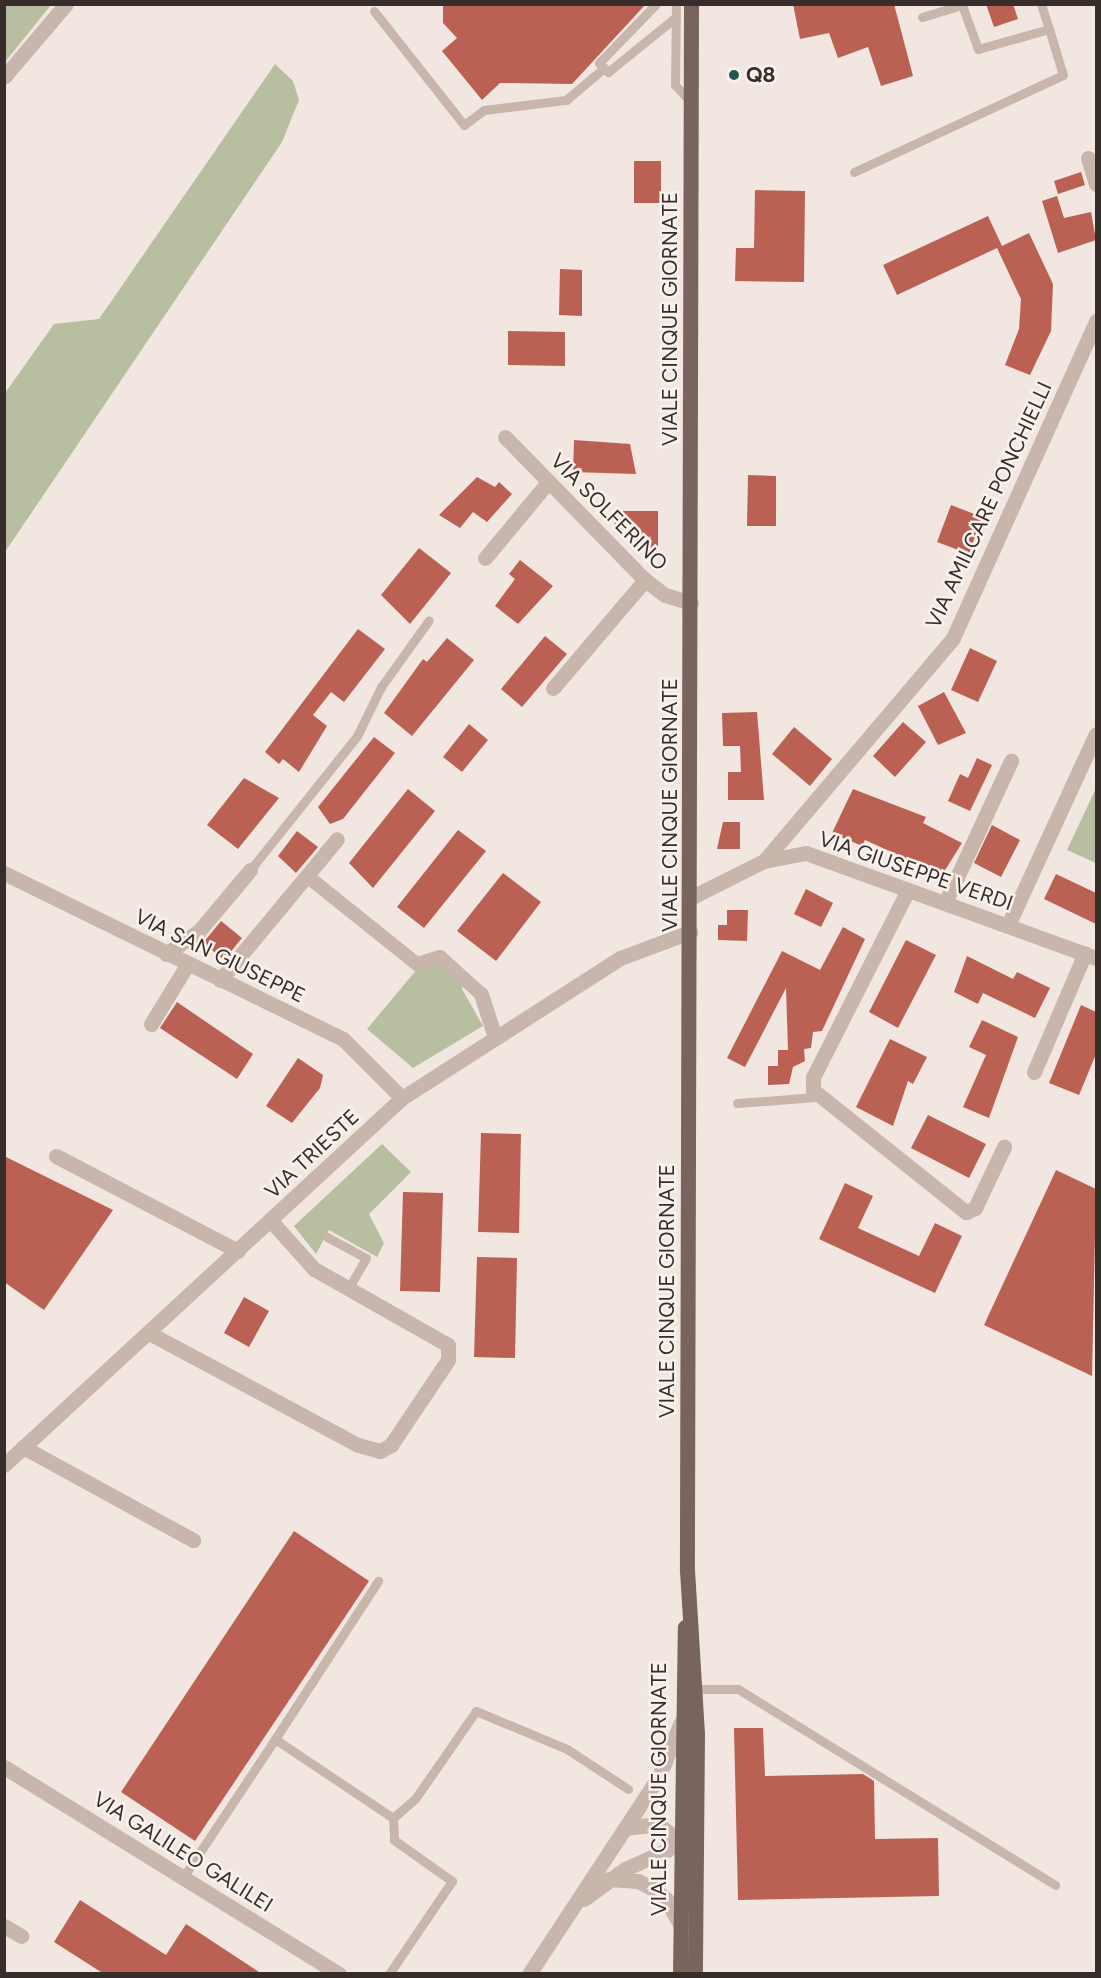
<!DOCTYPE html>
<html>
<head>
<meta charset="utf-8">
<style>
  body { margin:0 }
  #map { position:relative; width:1101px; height:1978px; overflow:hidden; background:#f1e7e0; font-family:Figtree,sans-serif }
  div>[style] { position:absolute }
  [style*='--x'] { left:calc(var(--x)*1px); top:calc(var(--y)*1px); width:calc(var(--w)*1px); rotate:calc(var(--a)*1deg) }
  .green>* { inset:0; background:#b8bfa1 }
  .building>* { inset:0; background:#bb6154 }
  .service>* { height:9px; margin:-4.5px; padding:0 4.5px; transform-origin:4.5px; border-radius:4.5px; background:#c8b6ad }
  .pedestrian>* { height:14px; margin:-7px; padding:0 7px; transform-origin:7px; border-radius:7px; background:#c8b6ad }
  .minor>* { height:15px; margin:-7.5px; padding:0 7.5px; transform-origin:7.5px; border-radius:7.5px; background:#c8b6ad }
  .tertiary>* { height:15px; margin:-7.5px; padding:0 7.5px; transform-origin:7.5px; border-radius:7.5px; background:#c8b6ad }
  .primary>* { height:15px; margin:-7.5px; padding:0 7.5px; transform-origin:7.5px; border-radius:7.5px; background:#78635d }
  .dots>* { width:16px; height:16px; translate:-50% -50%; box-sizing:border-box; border:3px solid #f9f2ec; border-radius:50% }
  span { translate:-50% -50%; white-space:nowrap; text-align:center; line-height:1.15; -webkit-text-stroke:5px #f9f2ec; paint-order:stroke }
  .poi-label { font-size:21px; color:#372d2b; font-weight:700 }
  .left { translate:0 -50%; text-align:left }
  .street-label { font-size:21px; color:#372d2b }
  .frame { position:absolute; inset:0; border:6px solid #372d2b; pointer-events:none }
</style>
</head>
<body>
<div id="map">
  <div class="green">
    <i style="clip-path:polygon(5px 4px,51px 5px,5px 62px,4px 5px)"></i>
    <i style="clip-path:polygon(275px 64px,293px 81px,299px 100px,282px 142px,5px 552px,5px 393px,54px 324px,99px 319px)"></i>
    <i style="clip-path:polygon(1096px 788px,1096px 863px,1067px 850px)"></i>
    <i style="clip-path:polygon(439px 961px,463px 980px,462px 989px,483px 1026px,413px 1068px,367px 1029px,418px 968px)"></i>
    <i style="clip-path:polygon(382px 1144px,411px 1172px,369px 1214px,384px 1243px,377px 1257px,329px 1230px,316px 1254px,294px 1226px)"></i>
  </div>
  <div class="building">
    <i style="clip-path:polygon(443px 4px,646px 4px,572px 84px,500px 83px,482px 100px,442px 51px,457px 38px,443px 23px)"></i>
    <i style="clip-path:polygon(793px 4px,894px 4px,913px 76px,881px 86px,868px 47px,838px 58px,829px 33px,800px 39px)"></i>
    <i style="clip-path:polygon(986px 4px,1013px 4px,1018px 19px,994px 27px)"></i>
    <i style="clip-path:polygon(634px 161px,661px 161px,661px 203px,634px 203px)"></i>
    <i style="clip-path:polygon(1081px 172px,1085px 185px,1058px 194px,1054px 181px)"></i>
    <i style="clip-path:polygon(755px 190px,805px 191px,804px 282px,735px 281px,736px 248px,754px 248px)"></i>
    <i style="clip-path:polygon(1057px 196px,1064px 218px,1091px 212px,1096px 240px,1058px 253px,1042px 201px)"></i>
    <i style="clip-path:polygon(988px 216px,1002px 246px,1029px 233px,1053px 284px,1051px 331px,1030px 375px,1005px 365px,1019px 329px,1021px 299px,997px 248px,897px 295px,883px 265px)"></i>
    <i style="clip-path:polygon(560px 269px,582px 270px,582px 316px,559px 315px)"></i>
    <i style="clip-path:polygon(508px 331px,565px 332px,565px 366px,508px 365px)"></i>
    <i style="clip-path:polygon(574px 440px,630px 444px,636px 474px,573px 472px)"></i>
    <i style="clip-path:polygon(748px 475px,776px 476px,776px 526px,747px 526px)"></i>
    <i style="clip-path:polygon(477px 477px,495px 487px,499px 482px,512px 494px,487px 522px,473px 512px,460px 528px,439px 515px)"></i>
    <i style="clip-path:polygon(951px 505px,982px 517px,969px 554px,937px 542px)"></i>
    <i style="clip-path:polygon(614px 511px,658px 511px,658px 548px,639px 548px,632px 535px,615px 526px)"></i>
    <i style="clip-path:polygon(419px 548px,451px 573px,410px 624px,381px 595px)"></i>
    <i style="clip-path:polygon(520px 560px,553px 586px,518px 624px,495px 606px,515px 579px,509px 574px)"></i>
    <i style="clip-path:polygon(358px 629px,385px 649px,344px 702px,331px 692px,313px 715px,327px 726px,299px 772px,283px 759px,279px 764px,265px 752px)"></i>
    <i style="clip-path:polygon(545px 636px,567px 654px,522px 707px,501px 689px)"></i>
    <i style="clip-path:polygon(447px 638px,474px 660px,412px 736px,384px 713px,423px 659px,427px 662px)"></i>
    <i style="clip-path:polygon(970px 648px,997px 661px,978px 702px,951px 690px)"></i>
    <i style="clip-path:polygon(944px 692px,966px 733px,938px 745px,918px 706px)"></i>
    <i style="clip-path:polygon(757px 712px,764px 800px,728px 800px,728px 772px,741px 772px,740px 746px,723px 746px,722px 713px)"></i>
    <i style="clip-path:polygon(903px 722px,926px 742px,895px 777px,873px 756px)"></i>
    <i style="clip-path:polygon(469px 724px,488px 740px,462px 772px,443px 757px)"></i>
    <i style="clip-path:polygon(794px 727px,832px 759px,810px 786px,772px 754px)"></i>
    <i style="clip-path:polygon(374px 737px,395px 753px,343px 819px,330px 824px,318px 807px)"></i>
    <i style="clip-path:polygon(977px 758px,992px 765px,970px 811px,948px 801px,960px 774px,968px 778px)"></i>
    <i style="clip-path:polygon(244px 778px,279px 798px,238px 849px,207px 825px)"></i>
    <i style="clip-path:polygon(408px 789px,435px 811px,373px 888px,349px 863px)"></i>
    <i style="clip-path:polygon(853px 789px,926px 817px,923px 823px,962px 843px,942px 875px,865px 840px,862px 846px,832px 833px)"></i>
    <i style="clip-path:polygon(723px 822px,740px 822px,740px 849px,717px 849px)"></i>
    <i style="clip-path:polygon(992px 825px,1020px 840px,1001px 877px,974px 863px)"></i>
    <i style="clip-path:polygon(458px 830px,486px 851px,424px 928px,397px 907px)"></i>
    <i style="clip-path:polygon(297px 831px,318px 847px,296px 873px,278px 856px)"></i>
    <i style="clip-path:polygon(503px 873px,541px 902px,496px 961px,457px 931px)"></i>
    <i style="clip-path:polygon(1056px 874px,1096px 893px,1096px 924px,1044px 899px)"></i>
    <i style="clip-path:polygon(806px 889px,833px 903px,821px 927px,794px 914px)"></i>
    <i style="clip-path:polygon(727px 910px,748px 910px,747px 941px,718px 940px,718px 925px,727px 925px)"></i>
    <i style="clip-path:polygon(221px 921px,242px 938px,224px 960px,203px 943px)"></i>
    <i style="clip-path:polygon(843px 927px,865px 939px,822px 1031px,813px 1032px,811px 1048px,804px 1049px,805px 1061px,793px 1067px,789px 1084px,768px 1085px,768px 1066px,778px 1066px,778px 1050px,788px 1050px,786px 988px,745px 1067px,727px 1058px,782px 951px,820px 970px)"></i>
    <i style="clip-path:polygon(906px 940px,936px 955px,898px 1028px,869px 1012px)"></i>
    <i style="clip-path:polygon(967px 956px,1013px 979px,1017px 972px,1050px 988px,1035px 1018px,983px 993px,978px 1004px,954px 992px)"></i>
    <i style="clip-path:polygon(177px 1002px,253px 1054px,237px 1079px,160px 1028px)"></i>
    <i style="clip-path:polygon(1081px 1005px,1096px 1012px,1096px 1054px,1079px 1095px,1049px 1083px)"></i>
    <i style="clip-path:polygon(982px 1020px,1018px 1037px,989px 1118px,963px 1107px,986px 1055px,969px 1047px)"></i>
    <i style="clip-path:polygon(890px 1039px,927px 1057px,913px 1084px,908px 1081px,893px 1126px,856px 1107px)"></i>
    <i style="clip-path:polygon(298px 1058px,323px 1075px,320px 1088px,292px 1123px,266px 1106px)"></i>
    <i style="clip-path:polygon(928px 1115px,986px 1144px,969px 1178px,911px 1148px)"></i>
    <i style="clip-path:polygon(481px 1133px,521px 1134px,519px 1233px,478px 1232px)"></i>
    <i style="clip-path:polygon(4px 1156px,113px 1210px,44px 1310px,4px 1282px)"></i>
    <i style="clip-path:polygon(1056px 1170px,1096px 1189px,1092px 1376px,984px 1325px)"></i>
    <i style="clip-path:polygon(845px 1183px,873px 1196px,858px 1228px,919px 1256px,935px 1223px,962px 1236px,935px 1293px,819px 1239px)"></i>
    <i style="clip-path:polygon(403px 1192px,443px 1193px,440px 1292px,400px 1291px)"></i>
    <i style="clip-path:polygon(477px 1257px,517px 1258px,515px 1358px,474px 1357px)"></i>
    <i style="clip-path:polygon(244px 1297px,269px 1311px,249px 1347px,224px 1333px)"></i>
    <i style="clip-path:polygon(294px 1531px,369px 1581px,195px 1841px,121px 1792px)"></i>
    <i style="clip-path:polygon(734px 1728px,763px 1728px,765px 1776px,863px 1774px,874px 1781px,875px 1839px,938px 1838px,939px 1896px,738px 1900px)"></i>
    <i style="clip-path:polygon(80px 1900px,166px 1955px,186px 1924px,262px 1974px,104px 1974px,54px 1942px)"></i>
  </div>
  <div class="service">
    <i style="--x:656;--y:4;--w:82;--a:134"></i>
    <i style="--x:599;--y:63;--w:13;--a:45"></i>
    <i style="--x:608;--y:72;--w:87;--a:-39"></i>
    <i style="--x:676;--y:4;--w:81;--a:90.7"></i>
    <i style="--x:675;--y:85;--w:23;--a:47"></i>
    <i style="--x:374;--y:11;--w:145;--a:51.7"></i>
    <i style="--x:464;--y:125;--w:25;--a:-37"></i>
    <i style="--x:484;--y:110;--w:83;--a:-7"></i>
    <i style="--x:566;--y:100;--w:50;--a:-40.1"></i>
    <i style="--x:922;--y:17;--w:42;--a:-16.7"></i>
    <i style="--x:962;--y:5;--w:47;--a:70"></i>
    <i style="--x:978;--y:49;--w:74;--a:-15.7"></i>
    <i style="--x:1049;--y:29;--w:26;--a:-108"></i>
    <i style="--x:854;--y:172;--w:230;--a:-24.9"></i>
    <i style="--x:1063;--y:75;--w:48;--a:-106.9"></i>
    <i style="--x:250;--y:870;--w:171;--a:-51.4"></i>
    <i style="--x:357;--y:736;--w:55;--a:-63.9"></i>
    <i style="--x:381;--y:687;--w:82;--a:-54.4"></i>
    <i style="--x:737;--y:1103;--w:79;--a:-4.3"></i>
    <i style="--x:327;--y:1237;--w:44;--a:28.3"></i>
    <i style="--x:366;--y:1258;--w:34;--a:120"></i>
    <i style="--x:694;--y:1689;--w:44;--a:0"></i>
    <i style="--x:738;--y:1689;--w:373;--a:31.7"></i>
    <i style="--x:275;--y:1739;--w:189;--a:-56.9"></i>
    <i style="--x:393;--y:1818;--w:29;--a:-41"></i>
    <i style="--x:415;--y:1799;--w:107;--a:-55.3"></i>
    <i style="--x:476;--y:1711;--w:99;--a:22.7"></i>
    <i style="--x:567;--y:1749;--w:73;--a:33.3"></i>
    <i style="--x:184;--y:1876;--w:164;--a:-56.4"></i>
    <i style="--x:275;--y:1739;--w:142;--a:33.8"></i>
    <i style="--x:393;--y:1818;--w:22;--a:87"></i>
    <i style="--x:394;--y:1840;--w:71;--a:35.3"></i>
    <i style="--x:452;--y:1881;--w:112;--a:124.1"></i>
  </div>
  <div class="pedestrian">
    <i style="--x:307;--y:876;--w:141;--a:38.7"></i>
    <i style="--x:417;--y:964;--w:24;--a:-17"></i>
    <i style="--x:440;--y:957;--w:55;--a:42.1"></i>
  </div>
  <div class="minor">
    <i style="--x:1088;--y:158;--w:27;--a:73"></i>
    <i style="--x:505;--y:437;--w:200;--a:45.6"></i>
    <i style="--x:645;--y:580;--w:25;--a:37"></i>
    <i style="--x:665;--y:595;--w:27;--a:17"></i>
    <i style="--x:485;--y:558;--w:99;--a:-50.3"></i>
    <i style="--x:553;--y:688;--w:142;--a:-49.6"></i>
    <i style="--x:764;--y:861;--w:292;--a:-49.7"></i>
    <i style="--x:953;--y:638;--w:348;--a:-65.7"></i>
    <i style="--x:4;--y:873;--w:377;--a:26.1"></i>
    <i style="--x:343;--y:1039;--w:83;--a:45"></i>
    <i style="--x:908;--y:890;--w:210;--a:116.9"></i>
    <i style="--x:813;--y:1077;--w:13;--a:90"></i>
    <i style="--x:813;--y:1090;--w:196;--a:38.6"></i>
    <i style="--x:966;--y:1212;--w:10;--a:-24"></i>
    <i style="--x:975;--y:1208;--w:68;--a:-64.6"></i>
    <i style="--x:690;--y:898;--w:83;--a:-26.6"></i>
    <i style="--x:764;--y:861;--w:43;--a:-10.8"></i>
    <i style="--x:806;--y:853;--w:308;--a:19.9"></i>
    <i style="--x:945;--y:903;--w:157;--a:-65.1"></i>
    <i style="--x:1008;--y:925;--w:210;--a:-65.3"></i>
    <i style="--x:166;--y:954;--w:39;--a:-35"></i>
    <i style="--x:198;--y:932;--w:81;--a:-50"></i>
    <i style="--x:220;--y:980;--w:183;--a:-50.3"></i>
    <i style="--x:481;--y:994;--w:45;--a:72"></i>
    <i style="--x:151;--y:1024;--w:69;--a:-58.6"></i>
    <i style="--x:1034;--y:1072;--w:129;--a:-66.8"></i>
    <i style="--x:56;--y:1156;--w:205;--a:27.6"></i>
    <i style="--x:149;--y:1333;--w:237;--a:28.2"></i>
    <i style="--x:358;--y:1445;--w:23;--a:15"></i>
    <i style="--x:380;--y:1451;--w:13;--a:-29"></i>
    <i style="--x:391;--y:1445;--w:102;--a:-56.2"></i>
    <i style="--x:448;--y:1360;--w:15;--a:-90"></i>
    <i style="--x:448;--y:1345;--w:154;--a:-150.4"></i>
    <i style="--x:314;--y:1269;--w:64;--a:-131.9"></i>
    <i style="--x:23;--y:1447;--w:194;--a:28.7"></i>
    <i style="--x:4;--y:1465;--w:541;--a:-42.68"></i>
    <i style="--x:402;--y:1098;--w:259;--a:-32.7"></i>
    <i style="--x:620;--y:958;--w:75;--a:-20.4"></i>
    <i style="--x:4;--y:1767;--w:394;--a:31.7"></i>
    <i style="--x:625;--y:1828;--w:33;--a:-7"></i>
    <i style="--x:658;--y:1824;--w:35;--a:39"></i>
    <i style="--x:609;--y:1879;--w:29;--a:4"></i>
    <i style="--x:638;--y:1881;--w:16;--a:27"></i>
    <i style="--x:652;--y:1888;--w:18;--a:38"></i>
    <i style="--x:666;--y:1899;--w:29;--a:61"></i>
    <i style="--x:584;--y:1899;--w:51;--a:-36.2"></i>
    <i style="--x:625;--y:1869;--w:46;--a:-24.3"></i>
    <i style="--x:667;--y:1850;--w:29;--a:-44"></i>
    <i style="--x:4;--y:1926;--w:20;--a:30"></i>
    <i style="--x:529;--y:1974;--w:237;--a:-56.7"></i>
    <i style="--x:659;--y:1776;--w:58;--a:-67.8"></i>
  </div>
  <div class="tertiary">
    <i style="--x:4;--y:77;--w:96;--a:-49.7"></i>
  </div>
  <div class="primary">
    <i style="--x:691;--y:4;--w:1566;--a:90.15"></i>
    <i style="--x:687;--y:1570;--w:164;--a:86.5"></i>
    <i style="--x:697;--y:1734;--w:240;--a:90.5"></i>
    <i style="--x:680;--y:1974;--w:347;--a:-89.2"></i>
  </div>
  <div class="dots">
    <i style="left:734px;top:75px;background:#245553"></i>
  </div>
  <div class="poi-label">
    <span class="left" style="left:746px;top:75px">Q8</span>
  </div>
  <div class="street-label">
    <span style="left:670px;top:319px;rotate:-90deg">VIALE CINQUE GIORNATE</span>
    <span style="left:989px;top:505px;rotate:-65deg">VIA AMILCARE PONCHIELLI</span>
    <span style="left:609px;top:512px;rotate:45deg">VIA SOLFERINO</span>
    <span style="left:670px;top:805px;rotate:-90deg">VIALE CINQUE GIORNATE</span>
    <span style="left:916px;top:871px;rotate:19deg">VIA GIUSEPPE VERDI</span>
    <span style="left:220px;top:956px;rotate:26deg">VIA SAN GIUSEPPE</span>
    <span style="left:312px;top:1154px;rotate:-43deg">VIA TRIESTE</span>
    <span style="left:667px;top:1291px;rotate:-90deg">VIALE CINQUE GIORNATE</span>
    <span style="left:659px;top:1789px;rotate:-90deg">VIALE CINQUE GIORNATE</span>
    <span style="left:183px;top:1852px;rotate:32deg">VIA GALILEO GALILEI</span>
  </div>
  <div class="frame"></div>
</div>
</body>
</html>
